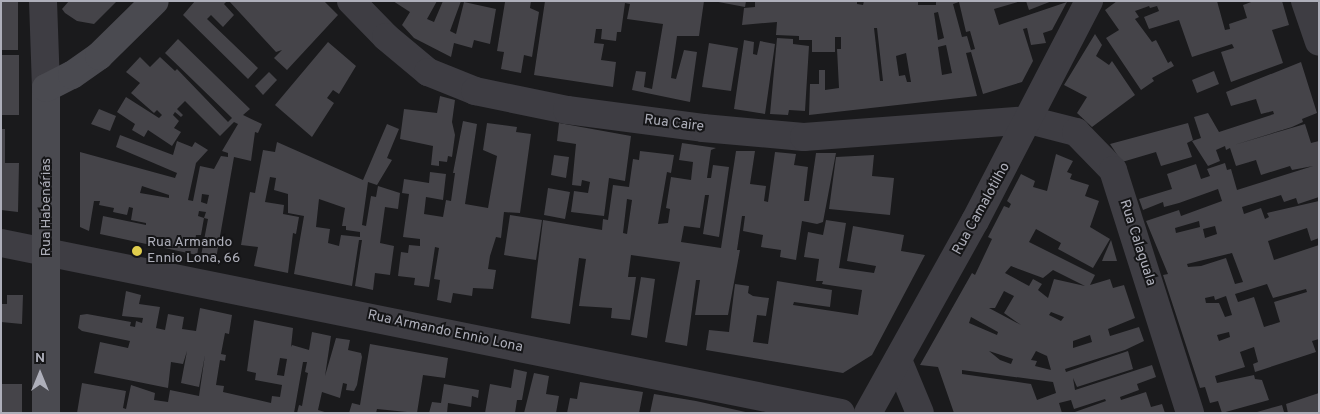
<!DOCTYPE html>
<html>
<head>
<meta charset="utf-8">
<style>
  body { margin:0 }
  #map { position:relative; width:1320px; height:414px; overflow:hidden; background:#1a1a1c; font-family:Overpass,sans-serif }
  div>[style] { position:absolute }
  [style*='--x'] { left:calc(var(--x)*1px); top:calc(var(--y)*1px); width:calc(var(--w)*1px); rotate:calc(var(--a)*1deg) }
  .building>* { inset:0; background:#454449 }
  .street>* { height:28px; margin:-14px; padding:0 14px; transform-origin:14px; border-radius:14px; background:#3e3d43 }
  .secondary>* { height:28px; margin:-14px; padding:0 14px; transform-origin:14px; border-radius:14px; background:#4a4a50 }
  .dots>* { width:14px; height:14px; translate:-50% -50%; box-sizing:border-box; border:2px solid #151517; border-radius:50% }
  span { translate:-50% -50%; white-space:nowrap; text-align:center; line-height:1.15; -webkit-text-stroke:4px #151517; paint-order:stroke }
  .street-label { font-size:14px; color:#aeafba }
  .poi-label { font-size:14px; color:#aeafba }
  .left { translate:0 -50%; text-align:left }
  .frame { position:absolute; inset:0; border:2px solid #aeafba; pointer-events:none }
  .north { position:absolute; left:15px; top:349px; width:50px; height:50px; -webkit-text-stroke:4px #151517; paint-order:stroke; rotate:0deg; font-size:14px; font-weight:700; line-height:20px; text-align:center; color:#aeafba }
  .north::after { content:''; display:block; margin:auto; width:18px; height:22px; background:#aeafba; clip-path:polygon(50% 0,100% 100%,50% 72%,0 100%) }
</style>
</head>
<body>
<div id="map">
  <div class="building">
    <i style="clip-path:polygon(1px 1px,18px 1px,18px 50px,1px 50px)"></i>
    <i style="clip-path:polygon(69px 1px,117px 1px,94px 24px,77px 21px,65px 13px,62px 9px)"></i>
    <i style="clip-path:polygon(195px 1px,227px 1px,224px 4px,234px 15px,223px 27px,211px 15px,207px 19px,258px 68px,248px 79px,183px 15px)"></i>
    <i style="clip-path:polygon(229px 1px,324px 1px,338px 15px,287px 70px,274px 58px,282px 50px,276px 52px)"></i>
    <i style="clip-path:polygon(393px 1px,437px 1px,427px 19px,434px 22px,443px 1px,461px 1px,450px 31px,456px 34px,464px 2px,496px 9px,490px 44px,474px 40px,472px 48px,454px 43px,451px 57px,414px 38px,402px 25px,410px 12px)"></i>
    <i style="clip-path:polygon(531px 1px,530px 8px,539px 12px,532px 57px,524px 55px,521px 73px,501px 69px,504px 52px,497px 51px,505px 2px)"></i>
    <i style="clip-path:polygon(545px 1px,704px 1px,699px 36px,677px 36px,671px 78px,676px 79px,684px 50px,697px 52px,690px 102px,632px 90px,636px 71px,646px 72px,644px 87px,652px 89px,663px 24px,627px 19px,630px 4px,625px 3px,621px 32px,617px 32px,616px 41px,601px 39px,602px 29px,596px 29px,594px 43px,604px 44px,601px 60px,616px 62px,613px 87px,534px 75px)"></i>
    <i style="clip-path:polygon(713px 1px,746px 1px,745px 7px)"></i>
    <i style="clip-path:polygon(evenodd,755px 1px,857px 1px,857px 4px,863px 5px,864px 1px,918px 1px,918px 5px,936px 5px,936px 1px,1021px 1px,994px 9px,999px 25px,1067px 2px,1052px 30px,1043px 33px,1046px 43px,1031px 45px,1027px 28px,1023px 29px,1033px 61px,1022px 82px,983px 94px,971px 52px,966px 53px,977px 96px,809px 115px,810px 84px,819px 84px,819px 70px,825px 70px,825px 90px,839px 88px,837px 49px,841px 49px,841px 37px,835px 37px,835px 52px,812px 52px,812px 40px,799px 40px,799px 36px,776px 35px,777px 22px,742px 25px,744px 8px,755px 7px,755px 1px,959px 2px,966px 32px,970px 31px,975px 49px,971px 50px,967px 36px,962px 37px,953px 4px,959px 2px,755px 1px,938px 12px,944px 38px,938px 40px,934px 13px,938px 12px,755px 1px,874px 28px,877px 28px,883px 81px,880px 81px,874px 28px,755px 1px,946px 45px,952px 73px,942px 75px,938px 47px,946px 45px,755px 1px,906px 53px,911px 82px,907px 82px,905px 75px,899px 76px,896px 56px,906px 53px)"></i>
    <i style="clip-path:polygon(1026px 1px,1052px 1px,1029px 10px)"></i>
    <i style="clip-path:polygon(1117px 1px,1217px 1px,1225px 30px,1230px 29px,1229px 24px,1247px 18px,1243px 5px,1254px 1px,1282px 1px,1289px 25px,1272px 30px,1283px 63px,1231px 82px,1221px 52px,1234px 48px,1232px 44px,1192px 57px,1179px 20px,1149px 29px,1144px 17px,1159px 11px,1157px 6px,1150px 8px,1149px 6px,1135px 11px,1139px 17px,1135px 19px,1152px 42px,1156px 40px,1168px 63px,1171px 61px,1174px 66px,1152px 78px,1154px 81px,1141px 90px,1106px 38px,1119px 30px,1105px 10px)"></i>
    <i style="clip-path:polygon(1095px 34px,1102px 45px,1096px 56px,1109px 65px,1112px 61px,1135px 95px,1092px 127px,1077px 113px,1087px 97px,1064px 85px)"></i>
    <i style="clip-path:polygon(777px 38px,793px 39px,793px 44px,809px 46px,805px 111px,789px 110px,788px 115px,770px 114px)"></i>
    <i style="clip-path:polygon(evenodd,178px 39px,250px 109px,243px 115px,262px 124px,258px 133px,255px 132px,251px 161px,234px 157px,216px 259px,201px 256px,208px 219px,204px 218px,201px 235px,196px 235px,195px 243px,199px 244px,197px 255px,100px 234px,103px 216px,146px 225px,146px 223px,131px 220px,133px 208px,129px 207px,127px 215px,113px 212px,114px 208px,99px 205px,100px 201px,94px 201px,89px 231px,80px 227px,80px 152px,175px 178px,177px 173px,116px 147px,120px 135px,173px 155px,177px 141px,192px 147px,195px 142px,208px 150px,196px 163px,188px 200px,193px 201px,200px 166px,214px 169px,221px 156px,228px 157px,228px 153px,222px 151px,238px 124px,234px 122px,220px 136px,185px 101px,177px 109px,183px 115px,181px 117px,175px 112px,173px 115px,179px 121px,174px 128px,181px 132px,172px 146px,148px 130px,144px 137px,132px 130px,135px 124px,117px 112px,126px 97px,159px 118px,162px 115px,157px 110px,154px 113px,131px 93px,140px 83px,126px 72px,140px 57px,150px 67px,160px 57px,175px 71px,177px 69px,228px 122px,232px 118px,165px 53px,178px 39px,142px 186px,169px 195px,169px 198px,140px 193px,142px 186px,178px 39px,202px 194px,209px 195px,207px 204px,201px 202px,202px 194px,178px 39px,199px 211px,206px 212px,204px 218px,198px 216px,199px 211px)"></i>
    <i style="clip-path:polygon(744px 40px,754px 42px,753px 54px,757px 55px,760px 41px,775px 44px,765px 114px,734px 109px)"></i>
    <i style="clip-path:polygon(328px 42px,356px 66px,339px 94px,333px 90px,327px 98px,334px 103px,312px 137px,275px 105px)"></i>
    <i style="clip-path:polygon(709px 43px,738px 48px,731px 91px,702px 87px)"></i>
    <i style="clip-path:polygon(1px 55px,19px 55px,19px 115px,1px 115px)"></i>
    <i style="clip-path:polygon(evenodd,1301px 62px,1317px 113px,1302px 119px,1303px 122px,1292px 127px,1234px 145px,1305px 124px,1311px 143px,1319px 141px,1319px 197px,1298px 204px,1296px 198px,1284px 202px,1281px 195px,1242px 207px,1244px 214px,1261px 208px,1265px 219px,1269px 217px,1267px 213px,1319px 201px,1319px 238px,1311px 241px,1307px 228px,1268px 241px,1274px 260px,1319px 245px,1319px 339px,1312px 341px,1316px 352px,1255px 372px,1253px 364px,1258px 362px,1254px 347px,1240px 352px,1245px 367px,1215px 376px,1217px 383px,1254px 375px,1255px 379px,1262px 380px,1269px 400px,1222px 413px,1218px 401px,1210px 403px,1205px 387px,1200px 388px,1163px 275px,1168px 274px,1146px 221px,1179px 210px,1181px 216px,1222px 201px,1218px 189px,1179px 203px,1164px 207px,1163px 202px,1143px 210px,1139px 199px,1172px 189px,1167px 174px,1196px 164px,1201px 179px,1210px 176px,1207px 169px,1225px 163px,1227px 170px,1231px 169px,1237px 190px,1313px 166px,1292px 170px,1290px 166px,1261px 175px,1256px 160px,1236px 166px,1230px 148px,1226px 150px,1225px 146px,1216px 150px,1220px 161px,1208px 166px,1192px 141px,1201px 138px,1194px 117px,1208px 113px,1219px 132px,1274px 114px,1273px 111px,1261px 114px,1256px 99px,1231px 106px,1226px 92px,1301px 62px,1199px 221px,1200px 227px,1176px 233px,1175px 228px,1199px 221px,1301px 62px,1215px 226px,1217px 234px,1205px 238px,1203px 229px,1215px 226px,1301px 62px,1232px 253px,1243px 282px,1235px 284px,1226px 258px,1201px 266px,1188px 267px,1187px 264px,1232px 253px,1301px 62px,1267px 284px,1273px 298px,1306px 289px,1307px 292px,1274px 302px,1280px 322px,1264px 327px,1254px 297px,1238px 302px,1235px 294px,1267px 284px,1301px 62px,1214px 296px,1215px 300px,1226px 296px,1232px 315px,1225px 317px,1219px 303px,1206px 303px,1205px 298px,1214px 296px,1301px 62px,1229px 332px,1230px 337px,1219px 341px,1217px 335px,1229px 332px)"></i>
    <i style="clip-path:polygon(1214px 71px,1219px 84px,1197px 93px,1192px 80px)"></i>
    <i style="clip-path:polygon(269px 72px,277px 80px,263px 95px,255px 86px)"></i>
    <i style="clip-path:polygon(440px 96px,455px 100px,452px 122px,455px 135px,452px 157px,448px 156px,447px 162px,439px 161px,439px 166px,431px 165px,433px 146px,400px 139px,404px 109px,437px 113px)"></i>
    <i style="clip-path:polygon(99px 109px,116px 116px,110px 131px,91px 124px)"></i>
    <i style="clip-path:polygon(463px 121px,477px 124px,465px 204px,488px 208px,497px 156px,483px 150px,487px 123px,517px 127px,516px 132px,531px 134px,520px 213px,504px 212px,501px 238px,496px 237px,490px 256px,488px 269px,496px 270px,493px 289px,473px 288px,472px 296px,453px 293px,451px 303px,437px 300px,440px 280px,434px 279px,439px 248px,435px 247px,429px 287px,414px 285px,415px 278px,398px 276px,401px 252px,408px 253px,409px 245px,420px 246px,420px 239px,403px 237px,409px 194px,402px 193px,404px 179px,429px 183px,430px 172px,446px 174px,443px 200px,426px 197px,424px 214px,443px 217px,446px 200px,451px 201px,455px 173px,453px 173px)"></i>
    <i style="clip-path:polygon(559px 123px,631px 136px,625px 181px,609px 178px,604px 216px,571px 212px,574px 191px,588px 193px,590px 182px,582px 180px,581px 186px,572px 185px,576px 144px,557px 141px)"></i>
    <i style="clip-path:polygon(1188px 123px,1193px 140px,1187px 143px,1192px 157px,1161px 166px,1156px 152px,1122px 162px,1110px 144px)"></i>
    <i style="clip-path:polygon(evenodd,387px 124px,399px 129px,387px 158px,392px 160px,377px 185px,368px 182px,362px 225px,366px 226px,371px 196px,376px 197px,378px 186px,400px 193px,398px 209px,385px 207px,380px 243px,394px 246px,390px 275px,375px 273px,373px 290px,355px 286px,362px 240px,359px 240px,352px 286px,294px 274px,304px 216px,288px 213px,288px 194px,274px 190px,276px 178px,270px 177px,265px 202px,284px 205px,283px 214px,299px 217px,296px 234px,293px 233px,288px 273px,254px 266px,258px 247px,241px 245px,250px 192px,255px 193px,263px 150px,275px 152px,277px 142px,363px 180px,387px 124px,319px 199px,345px 208px,342px 226px,346px 226px,346px 230px,360px 232px,360px 237px,341px 235px,339px 246px,328px 243px,330px 229px,316px 227px,319px 199px)"></i>
    <i style="clip-path:polygon(1px 129px,5px 129px,5px 163px,19px 163px,18px 212px,1px 210px)"></i>
    <i style="clip-path:polygon(evenodd,682px 143px,716px 148px,711px 150px,707px 178px,711px 178px,713px 165px,729px 167px,719px 237px,703px 234px,709px 195px,705px 195px,700px 228px,684px 226px,681px 242px,721px 248px,736px 151px,755px 151px,750px 184px,766px 186px,764px 201px,768px 202px,775px 152px,796px 154px,794px 165px,808px 167px,804px 201px,809px 201px,816px 153px,836px 153px,823px 222px,817px 224px,802px 221px,796px 260px,780px 257px,781px 250px,761px 247px,763px 235px,743px 231px,745px 216px,742px 216px,737px 250px,740px 250px,728px 315px,695px 315px,700px 280px,696px 280px,687px 346px,665px 342px,680px 262px,631px 255px,628px 277px,636px 277px,630px 320px,611px 318px,612px 308px,579px 306px,586px 259px,579px 258px,570px 324px,531px 318px,543px 220px,602px 230px,603px 219px,608px 220px,613px 185px,629px 187px,633px 159px,639px 160px,640px 151px,674px 155px,671px 173px,667px 172px,658px 224px,668px 223px,670px 209px,666px 208px,671px 177px,691px 180px,693px 162px,679px 160px,682px 143px,627px 199px,632px 200px,627px 234px,623px 233px,627px 199px)"></i>
    <i style="clip-path:polygon(evenodd,1056px 154px,1073px 161px,1067px 172px,1072px 174px,1070px 179px,1089px 185px,1085px 196px,1099px 201px,1090px 227px,1110px 239px,1093px 268px,1058px 249px,1061px 243px,1036px 229px,1029px 242px,1095px 275px,1090px 285px,1110px 279px,1113px 288px,1124px 285px,1135px 318px,1108px 329px,1110px 336px,1139px 327px,1144px 341px,1125px 350px,1065px 369px,1066px 372px,1128px 351px,1133px 369px,1077px 387px,1073px 378px,1075px 390px,1152px 365px,1156px 377px,1137px 384px,1139px 390px,1120px 397px,1121px 400px,1146px 392px,1151px 407px,1162px 404px,1165px 413px,1072px 413px,1106px 401px,1105px 399px,1074px 409px,1071px 400px,1059px 403px,1062px 413px,954px 413px,938px 367px,920px 365px,972px 273px,975px 275px,992px 239px,988px 237px,1004px 206px,1009px 208px,1011px 204px,1007px 201px,1021px 174px,1035px 181px,1033px 187px,1047px 191px,1056px 154px,1011px 266px,1043px 278px,1053px 270px,1085px 286px,1054px 279px,1048px 298px,1038px 290px,1042px 284px,1033px 279px,1029px 286px,1005px 273px,1011px 266px,1056px 154px,1004px 291px,1014px 296px,1004px 313px,1021px 325px,989px 308px,995px 308px,1004px 291px,1056px 154px,1051px 312px,1064px 317px,1061px 321px,1049px 315px,1051px 312px,1056px 154px,971px 317px,998px 332px,997px 335px,969px 323px,971px 317px,1056px 154px,1090px 335px,1092px 342px,1073px 348px,1073px 341px,1090px 335px,1056px 154px,989px 351px,1013px 359px,1011px 364px,1000px 360px,989px 351px,1056px 154px,1036px 351px,1047px 356px,1051px 370px,1035px 366px,1037px 361px,1031px 360px,1036px 351px,1056px 154px,962px 370px,1053px 382px,1056px 393px,1037px 400px,1031px 384px,962px 374px,962px 370px)"></i>
    <i style="clip-path:polygon(554px 155px,569px 157px,566px 178px,551px 175px)"></i>
    <i style="clip-path:polygon(874px 155px,872px 176px,894px 178px,890px 215px,829px 209px,836px 157px)"></i>
    <i style="clip-path:polygon(548px 188px,570px 192px,565px 219px,544px 215px)"></i>
    <i style="clip-path:polygon(510px 215px,542px 220px,536px 260px,504px 255px)"></i>
    <i style="clip-path:polygon(826px 220px,846px 223px,839px 268px,874px 273px,876px 266px,847px 261px,853px 226px,904px 235px,901px 251px,925px 255px,872px 355px,843px 373px,706px 350px,709px 330px,729px 332px,735px 284px,749px 286px,748px 293px,753px 296px,769px 298px,766px 316px,757px 315px,753px 342px,768px 344px,777px 281px,832px 290px,830px 307px,794px 302px,793px 305px,858px 315px,862px 290px,822px 284px,823px 281px,816px 281px,819px 259px,804px 257px,808px 232px,823px 235px)"></i>
    <i style="clip-path:polygon(1111px 240px,1117px 261px,1102px 261px,1104px 256px)"></i>
    <i style="clip-path:polygon(641px 277px,655px 279px,647px 338px,631px 335px)"></i>
    <i style="clip-path:polygon(evenodd,126px 291px,141px 295px,139px 304px,160px 307px,156px 328px,165px 330px,168px 314px,184px 317px,182px 329px,196px 331px,200px 308px,232px 315px,229px 334px,225px 333px,221px 354px,226px 355px,225px 361px,220px 360px,216px 385px,224px 386px,223px 392px,271px 403px,272px 396px,280px 397px,282px 385px,255px 380px,256px 373px,247px 371px,254px 320px,293px 328px,291px 347px,292px 345px,309px 350px,312px 332px,331px 336px,325px 376px,336px 338px,350px 340px,348px 350px,361px 353px,362px 357px,357px 385px,354px 391px,346px 390px,347px 384px,343px 383px,340px 398px,322px 392px,318px 410px,328px 413px,297px 413px,299px 405px,302px 406px,308px 373px,305px 372px,307px 362px,303px 362px,294px 413px,77px 413px,82px 383px,126px 391px,123px 408px,126px 409px,131px 385px,155px 393px,154px 400px,168px 402px,170px 390px,199px 396px,205px 355px,199px 387px,181px 383px,187px 351px,183px 364px,171px 362px,168px 388px,94px 373px,100px 342px,128px 348px,130px 341px,82px 331px,78px 328px,80px 315px,87px 314px,131px 322px,130px 326px,135px 327px,136px 321px,142px 323px,143px 318px,122px 316px,126px 291px,280px 358px,287px 359px,284px 376px,277px 375px,280px 358px)"></i>
    <i style="clip-path:polygon(7px 295px,23px 295px,22px 324px,1px 322px,1px 304px,7px 304px)"></i>
    <i style="clip-path:polygon(370px 344px,448px 358px,445px 378px,423px 375px,417px 413px,377px 409px,376px 413px,349px 413px,352px 403px,360px 405px)"></i>
    <i style="clip-path:polygon(514px 369px,527px 372px,522px 400px,517px 400px,515px 413px,485px 413px,490px 384px,511px 388px)"></i>
    <i style="clip-path:polygon(534px 373px,549px 376px,546px 394px,559px 396px,556px 413px,524px 413px)"></i>
    <i style="clip-path:polygon(580px 382px,643px 392px,639px 413px,567px 413px,570px 398px,577px 399px)"></i>
    <i style="clip-path:polygon(1px 384px,22px 384px,22px 413px,1px 413px)"></i>
    <i style="clip-path:polygon(444px 384px,479px 390px,478px 398px,472px 396px,471px 407px,448px 403px,447px 413px,429px 413px,432px 402px,441px 403px)"></i>
    <i style="clip-path:polygon(1319px 393px,1319px 413px,1288px 413px,1286px 404px)"></i>
    <i style="clip-path:polygon(654px 394px,696px 401px,750px 413px,650px 413px)"></i>
    <i style="clip-path:polygon(1282px 405px,1284px 412px,1257px 413px,1257px 412px)"></i>
  </div>
  <div class="street">
    <i style="--x:43;--y:1;--w:87;--a:88"></i>
    <i style="--x:351;--y:1;--w:50;--a:45.8"></i>
    <i style="--x:386;--y:37;--w:55;--a:39.8"></i>
    <i style="--x:428;--y:72;--w:51;--a:22"></i>
    <i style="--x:475;--y:91;--w:94;--a:11.7"></i>
    <i style="--x:567;--y:110;--w:137;--a:7.5"></i>
    <i style="--x:703;--y:128;--w:101;--a:5.1"></i>
    <i style="--x:804;--y:137;--w:226;--a:-4.3"></i>
    <i style="--x:1029;--y:120;--w:49;--a:14.3"></i>
    <i style="--x:1076;--y:132;--w:53;--a:45.8"></i>
    <i style="--x:1113;--y:170;--w:255;--a:72.4"></i>
    <i style="--x:1305;--y:1;--w:43;--a:71.1"></i>
    <i style="--x:1;--y:243;--w:857;--a:11.44"></i>
    <i style="--x:898;--y:360;--w:57;--a:67.5"></i>
    <i style="--x:868;--y:413;--w:220;--a:-60.9"></i>
    <i style="--x:975;--y:221;--w:248;--a:-62.6"></i>
  </div>
  <div class="secondary">
    <i style="--x:46;--y:413;--w:325;--a:-90"></i>
    <i style="--x:46;--y:88;--w:29;--a:-27"></i>
    <i style="--x:72;--y:75;--w:33;--a:-35"></i>
    <i style="--x:99;--y:56;--w:78;--a:-44.5"></i>
  </div>
  <div class="dots">
    <i style="left:137px;top:251px;background:#e1ce4d"></i>
  </div>
  <div class="street-label">
    <span style="left:674px;top:124px;rotate:7deg">Rua Caire</span>
    <span style="left:47px;top:207px;rotate:-90deg">Rua Habenárias</span>
    <span style="left:982px;top:209px;rotate:-61deg">Rua Camalotilho</span>
    <span style="left:1137px;top:243px;rotate:72deg">Rua Calaguala</span>
    <span style="left:445px;top:332px;rotate:12deg">Rua Armando Ennio Lona</span>
  </div>
  <div class="poi-label">
    <span class="left" style="left:147px;top:251px">Rua Armando<br>Ennio Lona, 66</span>
  </div>
  <div class="frame"></div>
  <div class="north">N</div>
</div>
</body>
</html>
